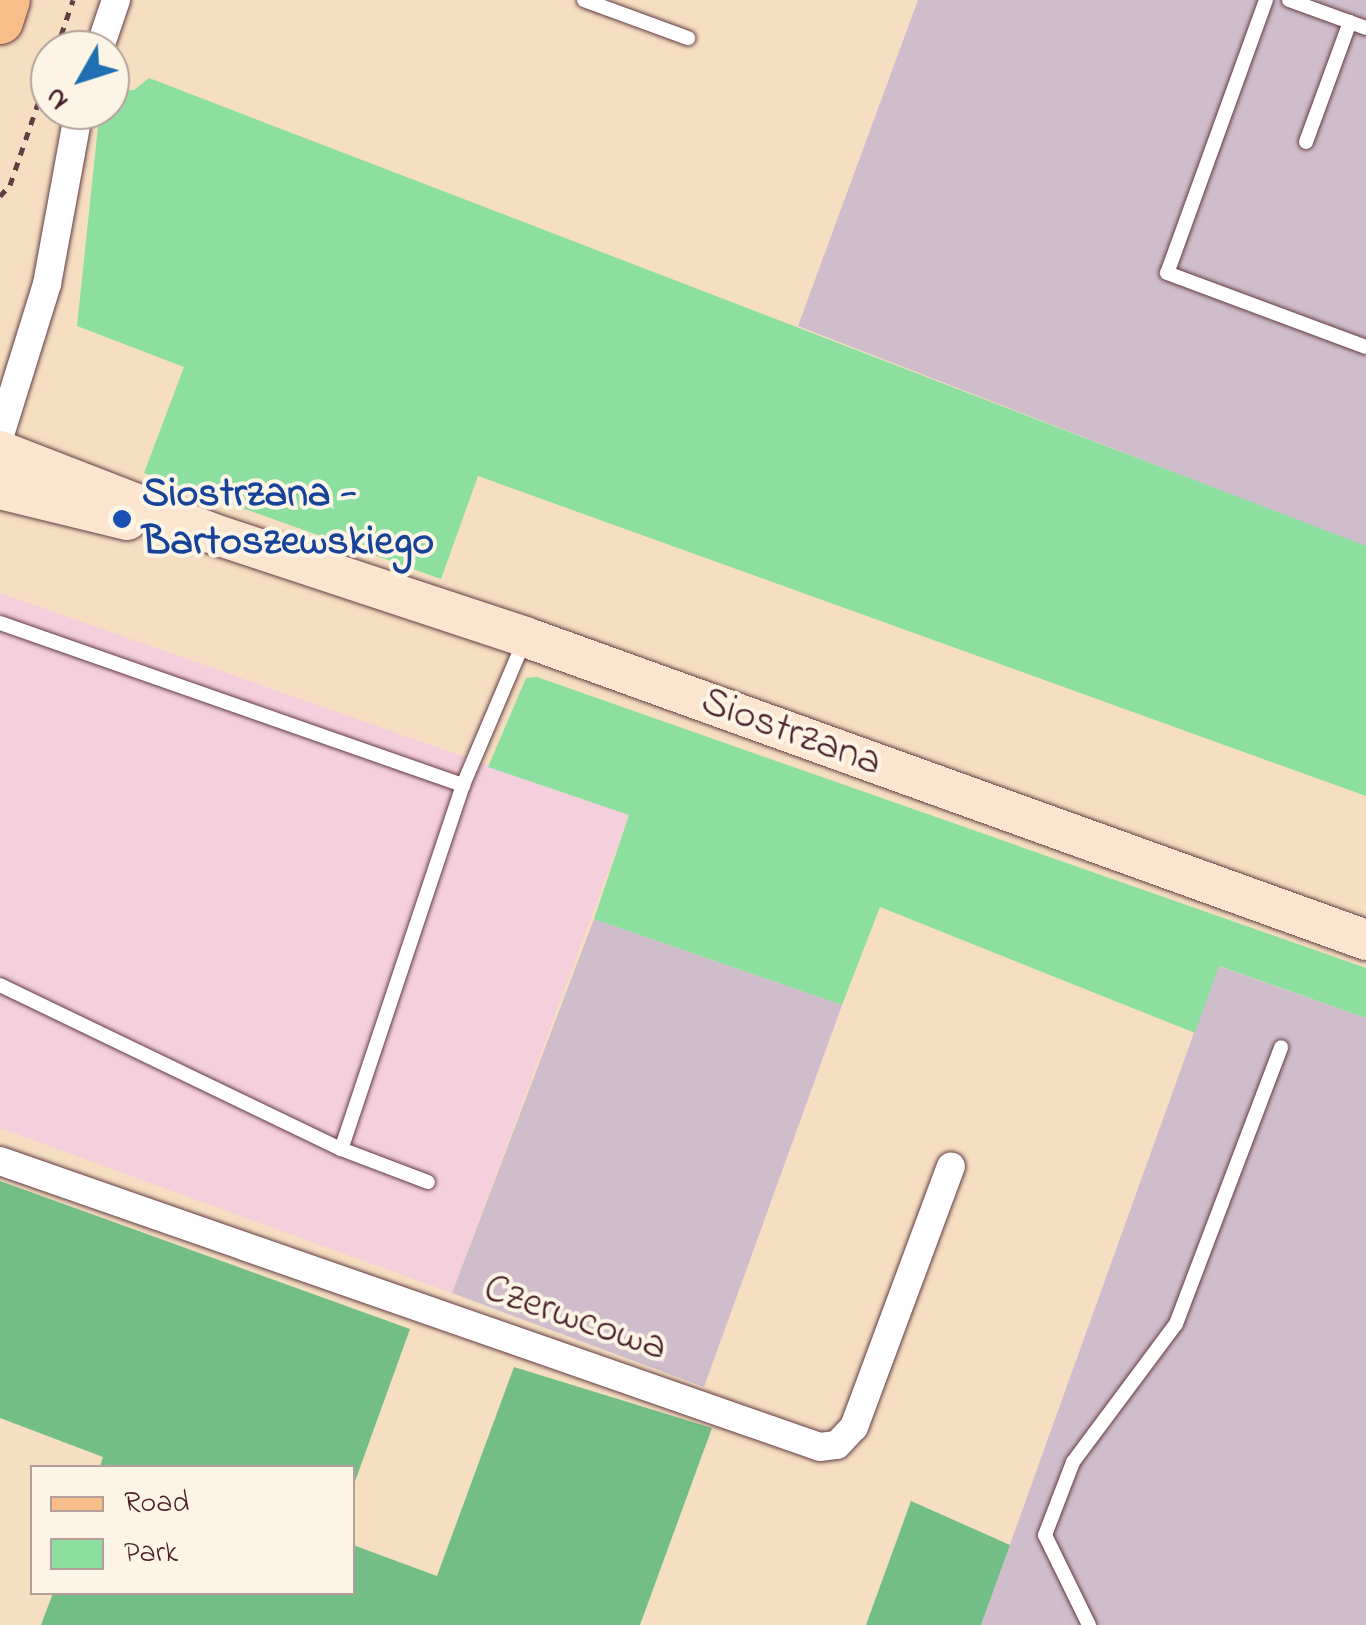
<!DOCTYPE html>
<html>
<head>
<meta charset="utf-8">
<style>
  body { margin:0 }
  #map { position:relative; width:1366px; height:1625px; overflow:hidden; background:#f5dec1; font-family:"Indie Flower",sans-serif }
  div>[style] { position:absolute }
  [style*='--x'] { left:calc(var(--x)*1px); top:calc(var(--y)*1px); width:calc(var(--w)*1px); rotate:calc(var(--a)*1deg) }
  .built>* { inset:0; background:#f4cfdc }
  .industrial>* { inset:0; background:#d0bdcc }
  .green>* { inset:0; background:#8ddfa0 }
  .forest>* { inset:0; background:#72be86 }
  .path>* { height:5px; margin-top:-2.5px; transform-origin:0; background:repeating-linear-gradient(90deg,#643c42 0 8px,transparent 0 16px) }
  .roads { filter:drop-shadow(0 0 2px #643c42) drop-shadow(0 0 2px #643c42) }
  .lane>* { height:14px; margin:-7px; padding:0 7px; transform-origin:7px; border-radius:7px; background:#fff }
  .street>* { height:28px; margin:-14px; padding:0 14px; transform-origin:14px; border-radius:14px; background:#fff }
  .secondary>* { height:40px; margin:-20px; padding:0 20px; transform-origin:20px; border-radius:20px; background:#fce5cf }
  .primary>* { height:45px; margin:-22.5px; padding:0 22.5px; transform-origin:22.5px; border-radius:22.5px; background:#f8bd88 }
  .dots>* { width:28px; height:28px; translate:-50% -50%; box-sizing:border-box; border:5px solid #fcf5e5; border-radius:50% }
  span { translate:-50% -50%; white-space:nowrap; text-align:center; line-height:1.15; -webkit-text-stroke:8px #fcf5e5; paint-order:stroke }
  .transit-label { font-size:42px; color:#164399; font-weight:700 }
  .left { translate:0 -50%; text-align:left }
  .street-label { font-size:42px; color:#4a1f2b }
  .legend { position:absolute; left:30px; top:1465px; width:325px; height:130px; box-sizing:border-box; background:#fcf5e5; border:2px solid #b59f9b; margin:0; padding:12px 18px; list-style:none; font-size:30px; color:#4a1f2b }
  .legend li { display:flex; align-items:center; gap:20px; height:50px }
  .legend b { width:50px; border:2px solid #b59f9b }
  .north { position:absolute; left:30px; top:30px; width:100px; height:100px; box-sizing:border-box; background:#fcf5e5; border:2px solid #b59f9b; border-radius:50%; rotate:231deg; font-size:28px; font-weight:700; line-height:40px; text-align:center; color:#4a1f2b }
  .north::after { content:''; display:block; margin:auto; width:35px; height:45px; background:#1f6fb2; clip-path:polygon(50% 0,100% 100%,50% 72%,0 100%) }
</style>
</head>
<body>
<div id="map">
  <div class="built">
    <i style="clip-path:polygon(0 593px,629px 815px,452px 1293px,0 1128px)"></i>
  </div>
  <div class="industrial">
    <i style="clip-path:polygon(918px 0,1366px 0,1366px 547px,798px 326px)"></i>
    <i style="clip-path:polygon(594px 919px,842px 1005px,704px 1387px,452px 1293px)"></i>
    <i style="clip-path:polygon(1218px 966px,1366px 1018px,1366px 1625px,981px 1625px)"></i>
  </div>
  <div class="green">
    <i style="clip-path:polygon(149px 78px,1366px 546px,1366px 796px,478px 476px,441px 579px,144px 473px,184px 367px,77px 326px,99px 117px,102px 110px,110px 110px,111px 90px,134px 90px)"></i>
    <i style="clip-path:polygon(537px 677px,1366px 968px,1366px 1018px,1219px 966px,1195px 1033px,880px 907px,842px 1005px,594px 919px,629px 815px,488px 767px,526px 678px)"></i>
  </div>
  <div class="forest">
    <i style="clip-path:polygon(0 1181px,410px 1329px,353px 1487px,352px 1468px,100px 1467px,103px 1457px,0 1418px)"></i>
    <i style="clip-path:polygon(514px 1367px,712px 1428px,640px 1625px,41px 1625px,53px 1593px,352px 1592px,353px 1545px,437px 1576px)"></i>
    <i style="clip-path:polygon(911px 1501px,1010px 1545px,981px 1625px,866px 1625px)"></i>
  </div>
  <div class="path">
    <i style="--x:56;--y:50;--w:53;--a:-71.2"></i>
    <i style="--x:0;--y:196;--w:15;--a:-48"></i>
    <i style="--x:10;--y:185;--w:124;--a:-71.1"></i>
  </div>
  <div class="roads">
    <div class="lane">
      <i style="--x:584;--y:0;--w:111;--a:20.1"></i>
      <i style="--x:1266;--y:0;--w:290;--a:109.9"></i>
      <i style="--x:1167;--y:273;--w:212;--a:20.4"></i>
      <i style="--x:1289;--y:0;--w:82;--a:20"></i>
      <i style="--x:1306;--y:142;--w:128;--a:-69.9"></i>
      <i style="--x:0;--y:623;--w:491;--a:19.3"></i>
      <i style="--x:463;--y:785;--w:384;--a:108.5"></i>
      <i style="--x:341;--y:1149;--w:93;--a:20.8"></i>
      <i style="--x:463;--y:785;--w:159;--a:-67"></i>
      <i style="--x:0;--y:985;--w:378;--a:25.7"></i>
      <i style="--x:1089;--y:1625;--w:100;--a:-116.1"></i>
      <i style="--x:1045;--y:1535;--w:78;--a:-69"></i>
      <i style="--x:1073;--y:1462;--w:172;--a:-53.3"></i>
      <i style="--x:1176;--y:1324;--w:296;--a:-69.2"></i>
    </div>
    <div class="street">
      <i style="--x:99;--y:50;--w:53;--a:-71.2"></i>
      <i style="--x:0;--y:435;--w:158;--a:-72.7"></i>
      <i style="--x:47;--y:284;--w:177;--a:-79.6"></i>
      <i style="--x:0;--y:1161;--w:868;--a:19.23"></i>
      <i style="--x:820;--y:1447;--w:17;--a:-7"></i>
      <i style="--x:837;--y:1445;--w:25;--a:-47"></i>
      <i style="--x:854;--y:1427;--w:278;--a:-69.6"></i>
    </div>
    <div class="secondary">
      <i style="--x:0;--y:451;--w:230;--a:21.2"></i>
      <i style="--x:214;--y:534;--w:328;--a:18.3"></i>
      <i style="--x:525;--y:637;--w:894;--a:19.81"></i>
      <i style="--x:0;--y:489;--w:131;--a:13.7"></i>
    </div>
    <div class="primary">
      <i style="--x:0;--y:21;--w:22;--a:-72"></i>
    </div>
  </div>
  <div class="dots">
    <i style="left:122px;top:519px;background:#1a4fb4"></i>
  </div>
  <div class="transit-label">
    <span class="left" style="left:142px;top:519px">Siostrzana -<br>Bartoszewskiego</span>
  </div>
  <div class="street-label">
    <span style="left:791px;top:733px;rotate:20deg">Siostrzana</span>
    <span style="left:575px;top:1319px;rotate:19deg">Czerwcowa</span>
  </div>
  <ul class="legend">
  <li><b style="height:12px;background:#f8bd88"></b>Road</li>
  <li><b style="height:28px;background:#8ddfa0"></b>Park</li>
  </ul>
  <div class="north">N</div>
</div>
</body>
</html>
